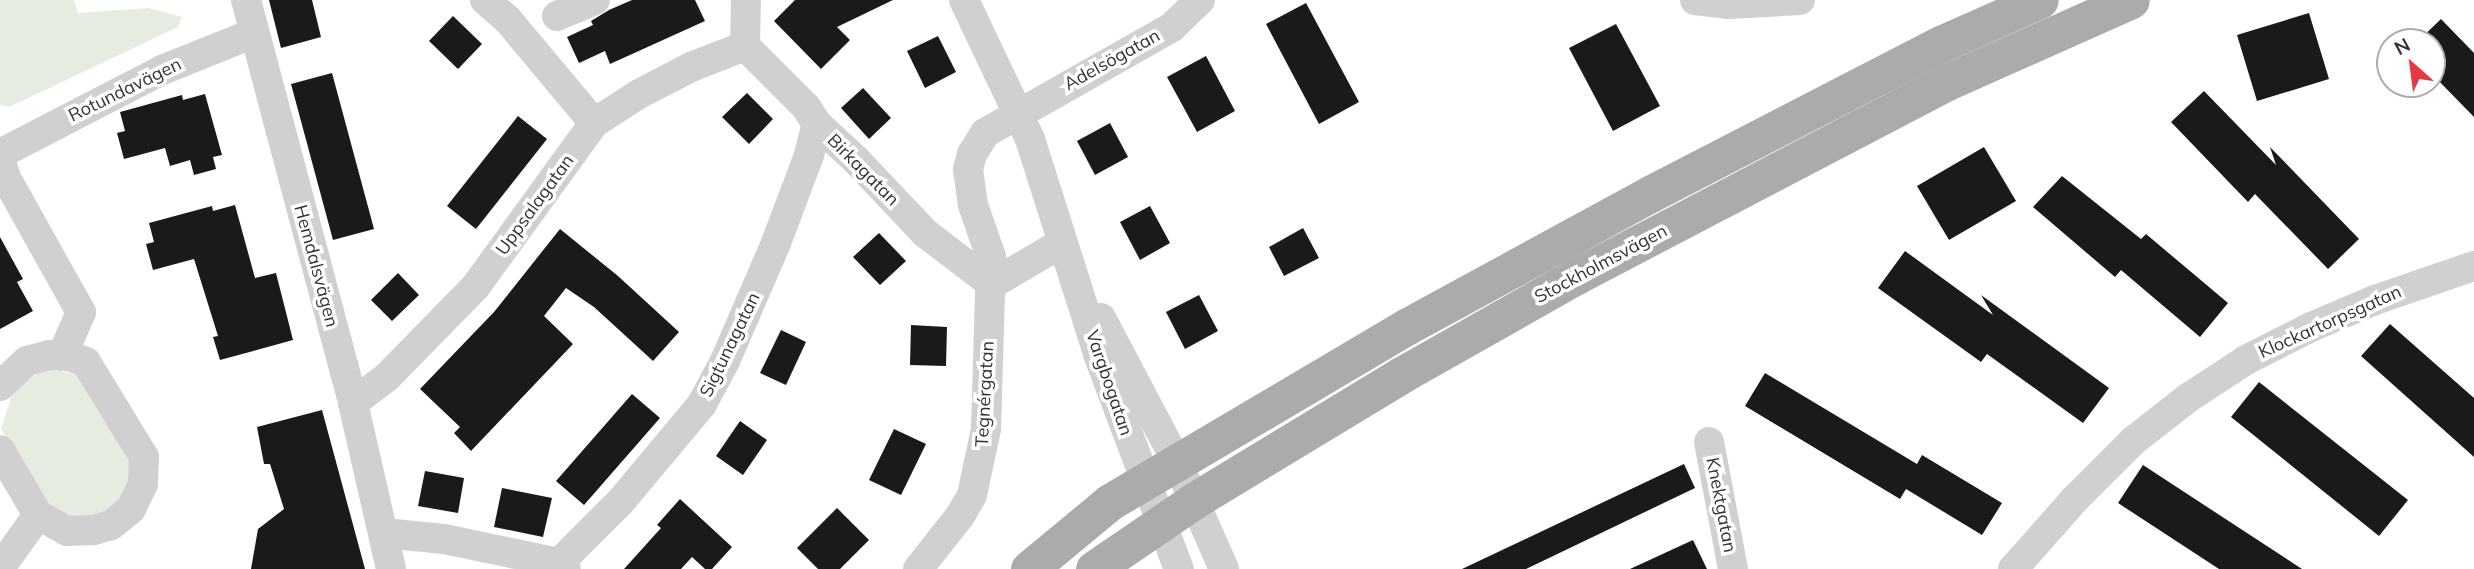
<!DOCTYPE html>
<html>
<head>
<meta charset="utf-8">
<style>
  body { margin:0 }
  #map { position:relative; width:2474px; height:569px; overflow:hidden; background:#fff; font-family:Mulish,sans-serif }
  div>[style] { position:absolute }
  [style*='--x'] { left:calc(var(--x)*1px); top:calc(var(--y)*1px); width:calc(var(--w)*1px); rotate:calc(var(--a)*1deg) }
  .green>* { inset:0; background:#e6ecdf }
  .building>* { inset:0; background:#1a1a1a }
  .minor>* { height:30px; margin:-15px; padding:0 15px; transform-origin:15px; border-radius:15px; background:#d0d0d0 }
  .major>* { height:37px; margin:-18.5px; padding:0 18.5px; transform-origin:18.5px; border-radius:18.5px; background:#ababab }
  span { translate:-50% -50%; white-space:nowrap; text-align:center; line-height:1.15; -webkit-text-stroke:7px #fff; paint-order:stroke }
  .street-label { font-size:18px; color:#333 }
  .north { position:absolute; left:2376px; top:28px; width:70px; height:70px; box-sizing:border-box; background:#fff; border:2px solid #adadad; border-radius:50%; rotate:332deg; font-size:19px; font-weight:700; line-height:28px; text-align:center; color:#333 }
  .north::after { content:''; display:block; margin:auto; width:24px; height:32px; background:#e63946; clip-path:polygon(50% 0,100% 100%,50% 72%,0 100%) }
</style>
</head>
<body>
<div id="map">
  <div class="green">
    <i style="clip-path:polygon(0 0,74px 0,78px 13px,148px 8px,182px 17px,178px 27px,9px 107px,0 105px)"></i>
    <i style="clip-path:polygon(47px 368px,83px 376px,133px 458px,132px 501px,87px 526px,52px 515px,1px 429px,14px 388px)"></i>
  </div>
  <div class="building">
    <i style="clip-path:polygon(269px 0,312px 0,321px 37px,281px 48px)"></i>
    <i style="clip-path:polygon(632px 0,695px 0,705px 21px,610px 64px,605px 51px,579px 63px,567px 37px,593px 25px,591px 21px,609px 10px)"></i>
    <i style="clip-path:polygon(795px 0,893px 0,837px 27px,850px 40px,821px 69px,774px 21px)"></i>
    <i style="clip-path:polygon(1306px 3px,1359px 102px,1319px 124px,1266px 24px)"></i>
    <i style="clip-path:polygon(2309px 13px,2329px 79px,2257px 101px,2237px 35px)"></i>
    <i style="clip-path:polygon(453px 16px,482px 44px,458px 69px,429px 41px)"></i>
    <i style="clip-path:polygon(2441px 19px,2474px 53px,2474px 117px,2432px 74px,2432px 42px,2417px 42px)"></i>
    <i style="clip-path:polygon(1616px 24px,1660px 106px,1613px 131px,1569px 48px)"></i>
    <i style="clip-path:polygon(938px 36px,956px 72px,925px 88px,907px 51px)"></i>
    <i style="clip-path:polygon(1206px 56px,1235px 111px,1197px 132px,1167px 77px)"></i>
    <i style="clip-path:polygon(332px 73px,374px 229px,333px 240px,291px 84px)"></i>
    <i style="clip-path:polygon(863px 88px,891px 118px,869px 139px,841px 108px)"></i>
    <i style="clip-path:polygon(2204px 91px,2276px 165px,2270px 147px,2359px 239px,2328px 269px,2255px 194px,2248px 202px,2171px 122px)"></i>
    <i style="clip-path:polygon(747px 93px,773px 119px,749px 144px,722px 117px)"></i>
    <i style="clip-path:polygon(205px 94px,222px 155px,213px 157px,216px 169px,194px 175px,190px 160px,170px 166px,165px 148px,124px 159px,117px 133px,125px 131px,120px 112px,182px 95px,183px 100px)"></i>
    <i style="clip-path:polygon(518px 116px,547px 139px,476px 229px,447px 206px)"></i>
    <i style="clip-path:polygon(1110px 123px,1128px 157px,1095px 175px,1077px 141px)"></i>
    <i style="clip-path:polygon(1984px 147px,2016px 201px,1949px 240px,1917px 186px)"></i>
    <i style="clip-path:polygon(2062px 176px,2141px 239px,2146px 234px,2228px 303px,2200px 337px,2121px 270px,2115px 277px,2033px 207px)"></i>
    <i style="clip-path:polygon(235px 205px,255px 278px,276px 273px,293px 340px,220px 360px,213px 337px,218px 336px,194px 259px,153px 270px,146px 244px,154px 242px,149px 223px,212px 206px,213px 211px)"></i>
    <i style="clip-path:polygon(1150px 206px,1170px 243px,1140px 260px,1120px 222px)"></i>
    <i style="clip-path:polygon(1303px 228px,1319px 258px,1284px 276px,1269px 247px)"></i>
    <i style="clip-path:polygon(560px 229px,618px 276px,679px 332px,653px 361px,594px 307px,566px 288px,544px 316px,573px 344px,471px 451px,454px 433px,460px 427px,420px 389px,494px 312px)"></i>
    <i style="clip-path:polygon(879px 233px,906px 261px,880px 285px,853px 257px)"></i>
    <i style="clip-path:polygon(0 237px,23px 279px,17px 282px,33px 311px,0 329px)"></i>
    <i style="clip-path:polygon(1905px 251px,1993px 315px,1981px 295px,2109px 388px,2083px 423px,1987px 354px,1981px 362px,1878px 288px)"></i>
    <i style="clip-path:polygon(398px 273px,419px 295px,392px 321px,371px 300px)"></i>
    <i style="clip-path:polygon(1199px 295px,1218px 331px,1185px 349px,1166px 312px)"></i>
    <i style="clip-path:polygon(2390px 324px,2474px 398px,2474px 457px,2361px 356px)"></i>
    <i style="clip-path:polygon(911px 325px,947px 327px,946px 366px,910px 365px)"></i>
    <i style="clip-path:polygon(781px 330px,806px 342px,786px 385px,760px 373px)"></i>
    <i style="clip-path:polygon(1765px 373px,1917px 464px,1922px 455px,2002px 503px,1982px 535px,1906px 489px,1900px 499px,1745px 406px)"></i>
    <i style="clip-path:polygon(2259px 382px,2408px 500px,2379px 536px,2231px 417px)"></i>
    <i style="clip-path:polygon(632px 394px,660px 418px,584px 505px,556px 481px)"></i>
    <i style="clip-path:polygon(322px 410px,365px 569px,251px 569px,258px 529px,284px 509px,270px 464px,264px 464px,257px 427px)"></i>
    <i style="clip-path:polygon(740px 421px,767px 440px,743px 475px,716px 456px)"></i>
    <i style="clip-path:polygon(894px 429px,926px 444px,901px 495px,869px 480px)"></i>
    <i style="clip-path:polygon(1684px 464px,1695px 488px,1526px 569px,1462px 569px)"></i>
    <i style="clip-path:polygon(2143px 465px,2302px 569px,2219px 569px,2118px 503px)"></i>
    <i style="clip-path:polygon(425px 471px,464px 478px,458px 513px,418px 506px)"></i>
    <i style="clip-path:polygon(502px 488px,552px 498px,543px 537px,494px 527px)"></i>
    <i style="clip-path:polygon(680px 499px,732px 547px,712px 569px,705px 569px,692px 557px,681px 569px,624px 569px,661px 528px,657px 525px)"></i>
    <i style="clip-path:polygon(837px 508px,869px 540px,840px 569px,818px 569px,797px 548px)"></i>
    <i style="clip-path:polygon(1693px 540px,1707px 569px,1630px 569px)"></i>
  </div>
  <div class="minor">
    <i style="--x:246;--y:0;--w:417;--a:75.1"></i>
    <i style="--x:353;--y:403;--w:170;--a:77.1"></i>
    <i style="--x:485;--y:0;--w:30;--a:41"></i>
    <i style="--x:508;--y:20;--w:134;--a:50.1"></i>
    <i style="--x:964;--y:0;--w:154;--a:64.6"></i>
    <i style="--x:1030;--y:139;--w:225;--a:72.4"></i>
    <i style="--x:1098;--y:354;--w:230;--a:69.4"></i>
    <i style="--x:1695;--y:0;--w:34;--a:7"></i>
    <i style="--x:1729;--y:4;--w:71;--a:-3.2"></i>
    <i style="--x:557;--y:16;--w:41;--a:-22.8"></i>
    <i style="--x:745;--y:46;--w:86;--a:45"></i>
    <i style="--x:806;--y:107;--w:20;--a:57"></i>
    <i style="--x:817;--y:124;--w:53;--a:42.7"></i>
    <i style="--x:856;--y:160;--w:100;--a:46.6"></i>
    <i style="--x:925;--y:233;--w:84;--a:37.3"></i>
    <i style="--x:745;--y:46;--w:46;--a:-88.8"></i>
    <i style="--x:0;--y:154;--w:182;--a:-27.4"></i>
    <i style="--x:162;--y:70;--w:99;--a:-21.9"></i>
    <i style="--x:0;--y:159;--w:20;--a:72"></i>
    <i style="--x:6;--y:178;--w:154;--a:60.8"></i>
    <i style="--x:81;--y:312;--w:48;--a:113.4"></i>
    <i style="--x:992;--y:284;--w:81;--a:-30.4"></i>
    <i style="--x:1101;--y:318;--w:163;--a:62.2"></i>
    <i style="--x:1177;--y:462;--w:117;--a:66.3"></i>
    <i style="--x:0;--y:386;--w:37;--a:-43"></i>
    <i style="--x:27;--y:361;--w:23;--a:-15"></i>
    <i style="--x:49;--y:355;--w:17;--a:0"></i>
    <i style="--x:66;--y:355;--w:21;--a:19"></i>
    <i style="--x:86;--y:362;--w:111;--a:58.6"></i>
    <i style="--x:144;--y:457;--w:27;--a:92"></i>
    <i style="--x:143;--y:484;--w:28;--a:116"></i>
    <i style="--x:131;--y:509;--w:26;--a:141"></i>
    <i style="--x:111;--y:525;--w:19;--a:164"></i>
    <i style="--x:93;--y:530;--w:26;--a:178"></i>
    <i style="--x:67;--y:531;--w:33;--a:-151"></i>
    <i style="--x:38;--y:515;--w:75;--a:-120.3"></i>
    <i style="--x:353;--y:403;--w:43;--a:-37.4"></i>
    <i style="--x:387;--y:377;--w:127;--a:-45.6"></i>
    <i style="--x:476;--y:286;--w:201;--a:-54.1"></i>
    <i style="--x:594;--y:123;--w:54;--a:-32.8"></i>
    <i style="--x:639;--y:94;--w:59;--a:-27.4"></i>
    <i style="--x:691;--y:67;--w:58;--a:-21.3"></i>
    <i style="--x:1709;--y:442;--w:129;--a:79.3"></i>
    <i style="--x:384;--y:533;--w:60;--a:5.7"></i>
    <i style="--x:444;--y:539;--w:117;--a:11.8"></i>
    <i style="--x:559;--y:563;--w:9;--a:41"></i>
    <i style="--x:559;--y:563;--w:88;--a:-45"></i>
    <i style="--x:621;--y:501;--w:126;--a:-50.1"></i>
    <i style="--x:702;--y:404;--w:49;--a:-61.9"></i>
    <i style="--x:725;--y:361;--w:129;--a:-66.6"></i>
    <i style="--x:776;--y:243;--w:94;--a:-69.4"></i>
    <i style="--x:809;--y:155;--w:32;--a:-76"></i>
    <i style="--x:0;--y:568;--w:65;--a:-54.4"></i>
    <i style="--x:918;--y:569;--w:68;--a:-51.6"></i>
    <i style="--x:960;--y:516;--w:24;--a:-60"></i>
    <i style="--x:972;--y:495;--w:67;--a:-78"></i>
    <i style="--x:986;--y:429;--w:172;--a:-88.3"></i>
    <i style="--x:991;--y:257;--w:55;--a:-109.1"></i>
    <i style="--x:973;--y:205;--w:36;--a:-98"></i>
    <i style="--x:968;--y:169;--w:16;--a:-75"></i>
    <i style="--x:972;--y:154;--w:25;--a:-58"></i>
    <i style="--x:985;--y:133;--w:215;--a:-29.5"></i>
    <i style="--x:1172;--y:27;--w:39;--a:-44"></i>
    <i style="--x:2013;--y:569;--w:94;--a:-48.5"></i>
    <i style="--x:2075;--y:499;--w:82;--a:-45"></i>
    <i style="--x:2133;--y:441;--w:70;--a:-38"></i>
    <i style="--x:2188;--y:398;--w:69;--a:-33.2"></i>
    <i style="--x:2246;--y:360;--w:73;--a:-26.9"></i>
    <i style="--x:2311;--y:327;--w:69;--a:-22.9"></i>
    <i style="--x:2375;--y:300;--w:105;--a:-19"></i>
  </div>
  <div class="major">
    <i style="--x:1029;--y:569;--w:105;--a:-39.6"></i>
    <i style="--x:1110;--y:502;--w:344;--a:-30.6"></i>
    <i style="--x:1406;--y:327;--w:278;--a:-28.6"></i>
    <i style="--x:1650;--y:194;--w:327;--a:-27.3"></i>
    <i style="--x:1941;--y:44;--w:108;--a:-24"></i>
    <i style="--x:1094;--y:569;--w:122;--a:-34.3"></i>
    <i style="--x:1195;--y:500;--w:243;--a:-31.2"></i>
    <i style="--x:1403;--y:374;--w:199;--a:-29.5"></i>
    <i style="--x:1576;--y:276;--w:419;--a:-27.6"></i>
    <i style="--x:1947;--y:82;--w:201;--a:-24"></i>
  </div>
  <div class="street-label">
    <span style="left:1112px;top:60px;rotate:-29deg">Adelsögatan</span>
    <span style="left:125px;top:90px;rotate:-26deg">Rotundavägen</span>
    <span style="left:863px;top:170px;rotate:45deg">Birkagatan</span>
    <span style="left:535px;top:205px;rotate:-54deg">Uppsalagatan</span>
    <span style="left:1601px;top:264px;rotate:-28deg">Stockholmsvägen</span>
    <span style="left:316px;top:266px;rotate:75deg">Hemdalsvägen</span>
    <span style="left:2330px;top:322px;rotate:-24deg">Klockartorpsgatan</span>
    <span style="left:730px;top:345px;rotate:-64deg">Sigtunagatan</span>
    <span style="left:1109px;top:383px;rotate:71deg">Vargbogatan</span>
    <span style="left:985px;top:394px;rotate:-87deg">Tegnérgatan</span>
    <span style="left:1721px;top:505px;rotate:79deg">Knektgatan</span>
  </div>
  <div class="north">N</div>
</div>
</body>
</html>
